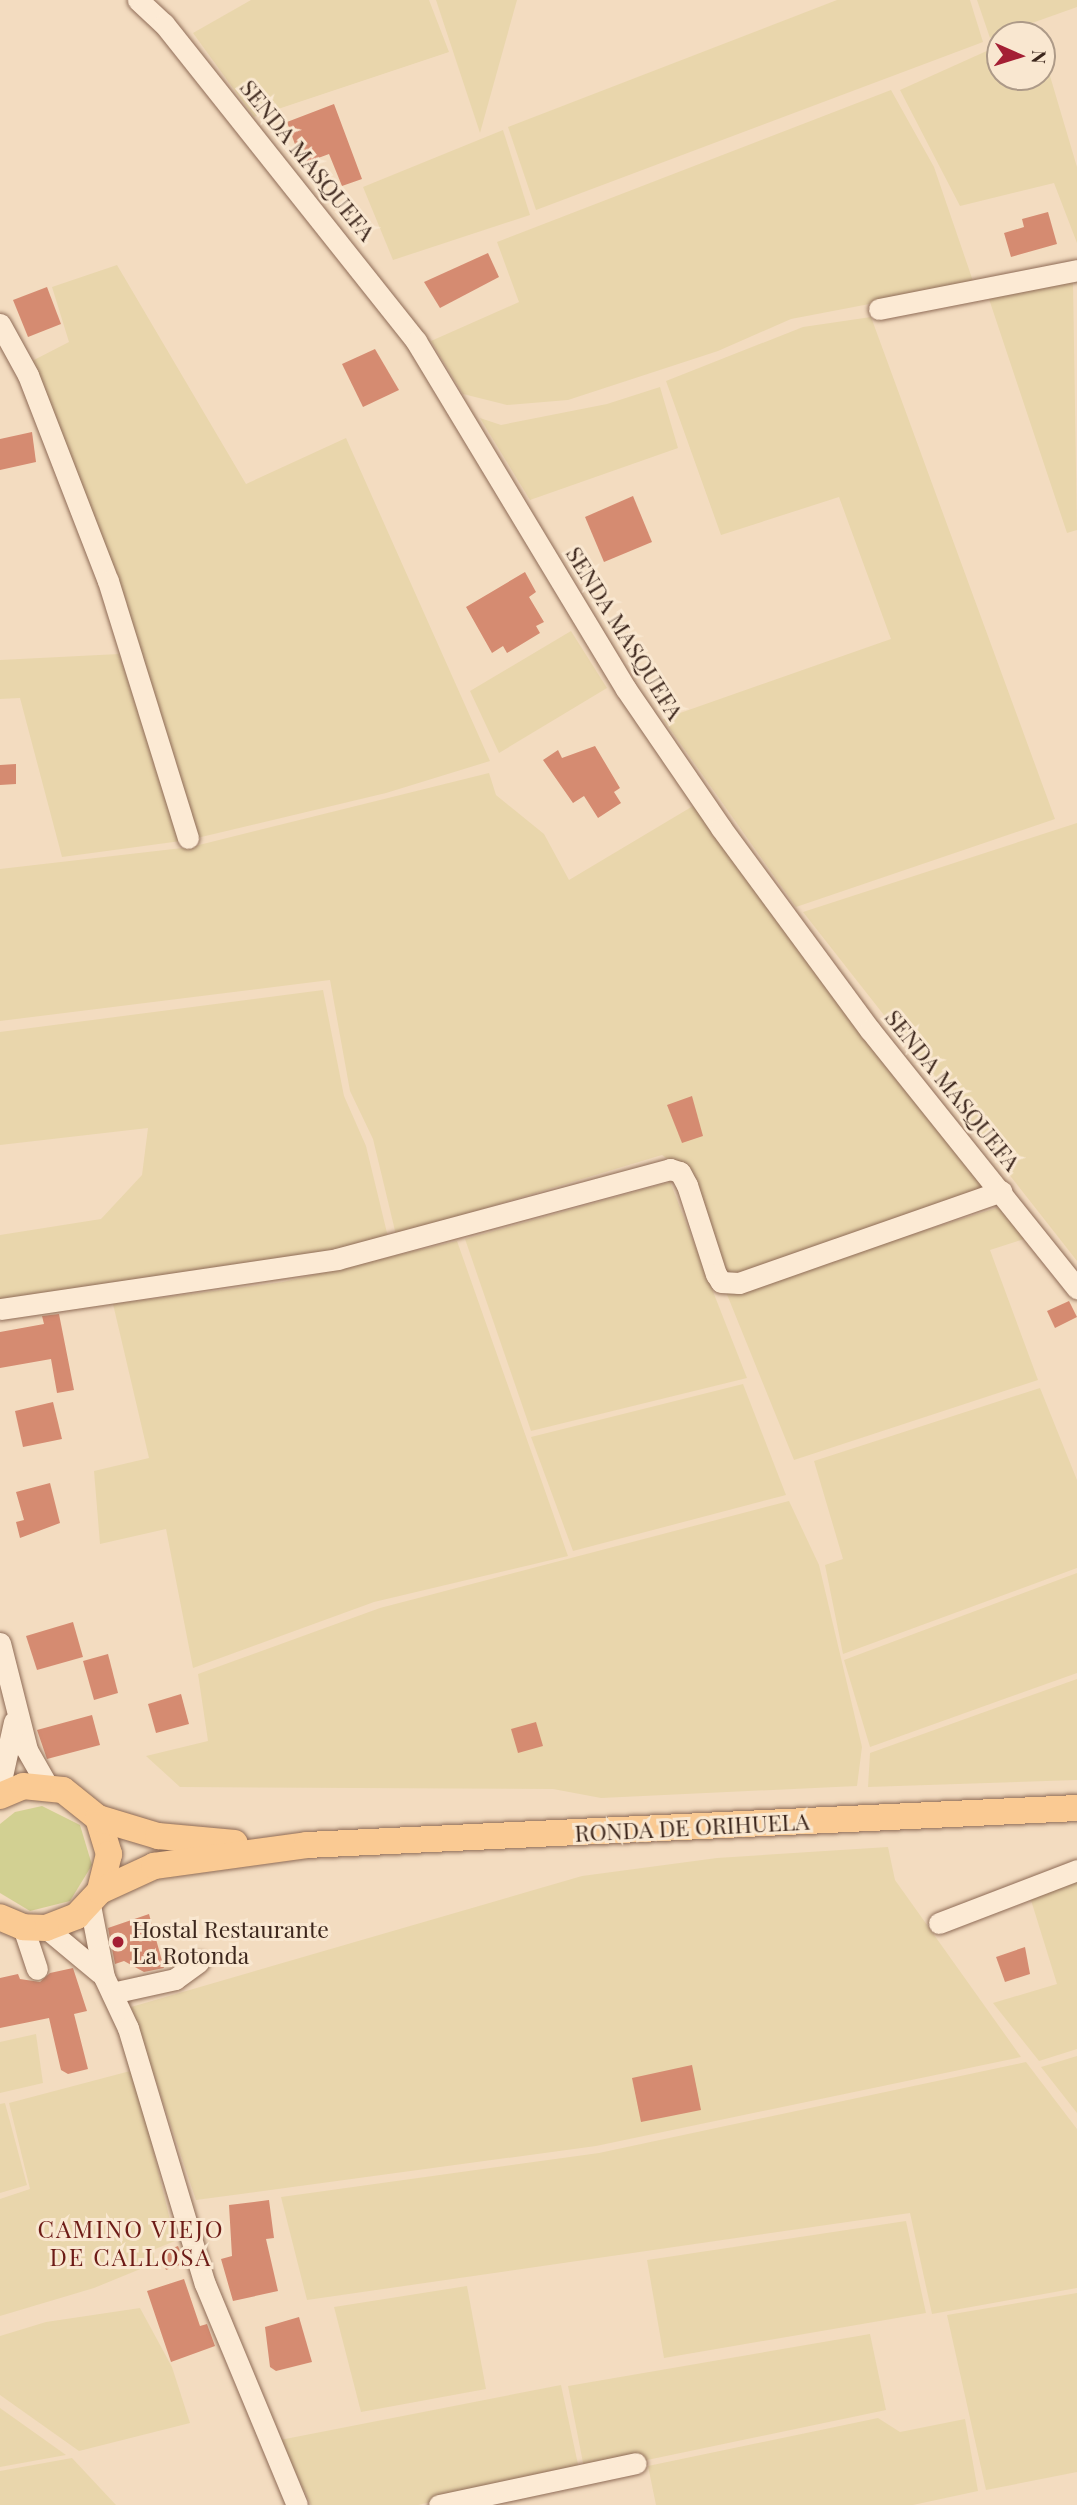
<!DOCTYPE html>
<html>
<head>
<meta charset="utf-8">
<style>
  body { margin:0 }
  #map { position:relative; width:1077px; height:2505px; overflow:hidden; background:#f3dcc0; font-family:"Playfair Display",serif }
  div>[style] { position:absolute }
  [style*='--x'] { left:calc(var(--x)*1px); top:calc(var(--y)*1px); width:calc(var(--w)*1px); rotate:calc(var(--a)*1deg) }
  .farmland>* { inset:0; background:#e9d6ac }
  .green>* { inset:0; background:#d2d092 }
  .building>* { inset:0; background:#d58b71 }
  .roads { filter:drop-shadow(0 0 2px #8e6b56) drop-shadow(0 0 2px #8e6b56) }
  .minor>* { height:21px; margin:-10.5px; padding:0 10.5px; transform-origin:10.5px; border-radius:10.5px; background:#fcead4 }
  .major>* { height:26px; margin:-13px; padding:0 13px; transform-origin:13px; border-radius:13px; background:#faca93 }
  .dots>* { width:19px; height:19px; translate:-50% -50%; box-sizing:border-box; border:4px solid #f9e7d0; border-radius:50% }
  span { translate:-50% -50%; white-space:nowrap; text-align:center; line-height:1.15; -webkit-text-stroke:6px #f9e7d0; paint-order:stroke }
  .street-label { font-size:23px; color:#3c261c }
  .poi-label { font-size:23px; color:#3c261c }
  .left { translate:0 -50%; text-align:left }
  .neighbourhood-label { font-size:24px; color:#6d1b16; letter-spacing:2px }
  .north { position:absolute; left:986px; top:21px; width:70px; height:70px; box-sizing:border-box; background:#f9e7d0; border:2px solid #ad9a88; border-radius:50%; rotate:93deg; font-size:19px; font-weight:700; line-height:28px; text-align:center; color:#3c261c }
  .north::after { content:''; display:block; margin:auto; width:24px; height:32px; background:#a41f34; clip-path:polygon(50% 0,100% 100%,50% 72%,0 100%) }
</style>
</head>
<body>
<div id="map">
  <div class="farmland">
    <i style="clip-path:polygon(251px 0,429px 0,449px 52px,254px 117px,193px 33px)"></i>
    <i style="clip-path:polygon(436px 0,517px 0,480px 133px)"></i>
    <i style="clip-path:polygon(837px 0,970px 0,983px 42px,536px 210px,508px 127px)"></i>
    <i style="clip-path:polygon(977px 0,1077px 0,1077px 7px,990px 38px)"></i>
    <i style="clip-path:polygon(1000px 45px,1000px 77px,1042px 77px,1042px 49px,1077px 167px,1077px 243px,1054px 183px,960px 206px,900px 90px)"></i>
    <i style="clip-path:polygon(891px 90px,934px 167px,974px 284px,791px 319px,718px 351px,568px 400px,507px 405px,463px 394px,431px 341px,519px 302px,497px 242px)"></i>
    <i style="clip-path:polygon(503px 130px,530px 215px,393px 260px,363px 187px)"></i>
    <i style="clip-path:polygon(117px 265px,246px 484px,346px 438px,490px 761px,386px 793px,197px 838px,32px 361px,69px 342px,52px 287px)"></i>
    <i style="clip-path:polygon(1073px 281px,1077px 530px,1067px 533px,988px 296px)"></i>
    <i style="clip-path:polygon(871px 317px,1055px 819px,796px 907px,663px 719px,891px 639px,839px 497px,721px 535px,666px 381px,803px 327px)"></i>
    <i style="clip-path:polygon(660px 387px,678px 448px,530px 500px,480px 418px,501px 425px,607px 404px)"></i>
    <i style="clip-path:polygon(571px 631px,607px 688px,499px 753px,470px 691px)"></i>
    <i style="clip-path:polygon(119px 654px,181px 841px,62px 857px,20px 698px,0 699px,0 660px)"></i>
    <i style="clip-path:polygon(489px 773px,496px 795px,544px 834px,569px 880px,693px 806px,987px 1188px,732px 1275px,725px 1270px,695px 1180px,662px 1155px,396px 1235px,373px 1139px,350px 1091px,330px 980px,0 1021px,0 869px,191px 847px)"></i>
    <i style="clip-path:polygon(1077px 823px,1077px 1261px,803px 912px)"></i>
    <i style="clip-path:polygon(323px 990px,344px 1096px,366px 1146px,388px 1237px,252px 1268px,0 1301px,0 1235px,101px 1219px,142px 1175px,148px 1128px,0 1145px,0 1032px)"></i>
    <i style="clip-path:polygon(670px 1182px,747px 1378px,531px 1431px,465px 1239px)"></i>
    <i style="clip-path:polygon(1000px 1207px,1027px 1238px,990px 1250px,1038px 1380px,794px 1460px,726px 1292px)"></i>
    <i style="clip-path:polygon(457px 1241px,568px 1556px,374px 1602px,193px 1668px,166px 1529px,100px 1544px,94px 1471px,149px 1458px,113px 1304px,283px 1282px)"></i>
    <i style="clip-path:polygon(743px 1384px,786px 1495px,573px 1551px,531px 1437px)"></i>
    <i style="clip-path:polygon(1040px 1388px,1077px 1480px,1077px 1568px,843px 1654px,825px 1565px,843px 1559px,814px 1461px)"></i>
    <i style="clip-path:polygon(789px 1501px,819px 1565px,862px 1747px,857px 1786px,601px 1798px,553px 1789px,180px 1787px,146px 1756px,208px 1741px,198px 1674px,380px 1608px)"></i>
    <i style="clip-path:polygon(1077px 1573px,1077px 1673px,870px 1747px,844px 1660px)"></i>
    <i style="clip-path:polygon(1077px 1679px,1077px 1780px,868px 1787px,870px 1753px)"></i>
    <i style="clip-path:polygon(888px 1847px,895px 1880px,1021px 2057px,596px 2146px,196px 2200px,131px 2007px,582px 1876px,717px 1858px)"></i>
    <i style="clip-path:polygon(1077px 1879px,1077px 2049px,1039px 2061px,993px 2003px,1057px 1984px,1030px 1897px)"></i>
    <i style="clip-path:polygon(36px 2034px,43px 2083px,0 2093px,0 2042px)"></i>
    <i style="clip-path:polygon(1077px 2056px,1077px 2113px,1041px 2067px)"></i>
    <i style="clip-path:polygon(1026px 2062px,1077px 2129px,1077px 2288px,932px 2314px,910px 2213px,307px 2300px,281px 2197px,599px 2153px)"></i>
    <i style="clip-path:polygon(134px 2070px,175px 2241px,153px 2250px,155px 2263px,94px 2288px,0 2316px,0 2199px,30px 2189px,9px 2103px)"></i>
    <i style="clip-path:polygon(5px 2103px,27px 2185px,0 2193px,0 2104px)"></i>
    <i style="clip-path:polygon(906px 2221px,926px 2313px,664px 2358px,647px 2260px)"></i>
    <i style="clip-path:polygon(467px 2286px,486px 2389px,361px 2412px,334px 2307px)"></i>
    <i style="clip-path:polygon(1077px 2293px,1077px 2472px,986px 2490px,947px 2315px)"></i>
    <i style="clip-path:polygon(140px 2308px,172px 2367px,190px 2423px,79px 2451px,0 2395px,0 2336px,46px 2322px)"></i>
    <i style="clip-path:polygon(870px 2334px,886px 2410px,585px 2473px,568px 2386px)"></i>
    <i style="clip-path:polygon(561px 2385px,579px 2469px,418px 2505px,311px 2505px,280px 2440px)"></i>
    <i style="clip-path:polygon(0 2408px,66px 2455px,0 2467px)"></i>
    <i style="clip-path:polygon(878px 2418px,900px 2432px,965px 2419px,978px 2491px,913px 2505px,656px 2505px,648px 2466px)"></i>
    <i style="clip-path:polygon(72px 2458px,116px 2505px,0 2505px,0 2471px)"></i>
  </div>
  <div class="green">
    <i style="clip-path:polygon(42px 1806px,80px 1825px,92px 1865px,70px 1901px,30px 1911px,0 1893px,0 1824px,15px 1812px)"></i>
  </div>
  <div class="building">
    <i style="clip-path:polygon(334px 104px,362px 179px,342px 186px,329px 154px,302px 164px,287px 122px)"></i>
    <i style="clip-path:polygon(1048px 212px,1057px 244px,1011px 257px,1004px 233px,1024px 227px,1022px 219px)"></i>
    <i style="clip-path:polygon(488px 253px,499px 277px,440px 308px,424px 282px)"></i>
    <i style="clip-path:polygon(47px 287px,61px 324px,28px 337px,13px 300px)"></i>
    <i style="clip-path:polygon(375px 349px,399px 390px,363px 407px,342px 364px)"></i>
    <i style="clip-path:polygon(32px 432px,36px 462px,0 470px,0 439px)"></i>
    <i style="clip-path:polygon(633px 496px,652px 542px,604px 562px,585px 517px)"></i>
    <i style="clip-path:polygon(525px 572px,536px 592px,529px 597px,544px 622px,536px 626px,540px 633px,507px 653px,503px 646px,492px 653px,466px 607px)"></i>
    <i style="clip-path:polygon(595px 746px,620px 788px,614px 792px,621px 803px,598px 818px,584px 796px,573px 803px,543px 760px,558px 750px,562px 758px)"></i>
    <i style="clip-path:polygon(16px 764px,16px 784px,0 785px,0 765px)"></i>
    <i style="clip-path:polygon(692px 1096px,703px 1136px,682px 1143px,667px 1105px)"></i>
    <i style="clip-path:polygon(1069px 1301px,1077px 1317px,1055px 1328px,1047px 1311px)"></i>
    <i style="clip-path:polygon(59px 1314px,74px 1390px,57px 1393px,51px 1359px,0 1368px,0 1332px,44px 1324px,42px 1316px)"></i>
    <i style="clip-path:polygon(53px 1402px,62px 1439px,23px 1447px,15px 1411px)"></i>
    <i style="clip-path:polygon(50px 1483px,60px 1523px,20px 1538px,16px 1522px,24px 1520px,16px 1492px)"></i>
    <i style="clip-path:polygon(73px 1622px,83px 1657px,37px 1670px,26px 1636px)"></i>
    <i style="clip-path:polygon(108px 1654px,118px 1693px,94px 1700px,83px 1661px)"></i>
    <i style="clip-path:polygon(181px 1694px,189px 1724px,156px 1733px,148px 1704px)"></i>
    <i style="clip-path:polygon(92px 1715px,100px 1745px,47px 1759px,37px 1730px)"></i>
    <i style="clip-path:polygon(536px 1722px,543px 1746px,518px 1753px,511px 1729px)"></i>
    <i style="clip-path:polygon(149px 1914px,164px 1968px,144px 1972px,124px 1961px,115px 1964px,108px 1928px)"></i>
    <i style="clip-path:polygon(1025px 1947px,1030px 1974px,1005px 1982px,996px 1957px)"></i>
    <i style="clip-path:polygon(73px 1968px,87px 2011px,74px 2014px,88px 2069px,68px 2074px,61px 2070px,49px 2018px,0 2028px,0 1978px,18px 1974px,20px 1979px,40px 1982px,50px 1973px)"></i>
    <i style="clip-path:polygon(692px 2065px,701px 2110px,641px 2122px,632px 2078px)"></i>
    <i style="clip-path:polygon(269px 2200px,274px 2238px,266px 2239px,278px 2291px,233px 2301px,221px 2259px,232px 2256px,229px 2205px)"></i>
    <i style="clip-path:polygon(178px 2246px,185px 2263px,166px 2270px,160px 2253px)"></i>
    <i style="clip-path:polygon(184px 2279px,200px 2326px,207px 2324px,215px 2346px,171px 2362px,147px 2291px)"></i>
    <i style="clip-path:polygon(299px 2317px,312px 2362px,276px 2371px,270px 2367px,265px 2327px)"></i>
  </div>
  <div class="roads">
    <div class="minor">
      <i style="--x:138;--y:0;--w:35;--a:43"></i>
      <i style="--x:164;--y:24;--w:405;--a:51.5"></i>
      <i style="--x:416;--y:341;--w:406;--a:58.9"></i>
      <i style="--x:626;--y:689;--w:168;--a:55.6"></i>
      <i style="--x:721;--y:828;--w:251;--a:53.6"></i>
      <i style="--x:870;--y:1030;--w:331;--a:51.3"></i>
      <i style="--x:879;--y:309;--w:202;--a:-11.1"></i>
      <i style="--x:0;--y:324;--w:58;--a:61.2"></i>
      <i style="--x:28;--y:375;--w:221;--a:68.8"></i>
      <i style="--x:108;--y:581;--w:269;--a:72.7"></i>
      <i style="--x:0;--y:1309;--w:341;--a:-8.4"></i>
      <i style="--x:337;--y:1259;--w:345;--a:-15.1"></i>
      <i style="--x:670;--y:1169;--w:10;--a:17"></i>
      <i style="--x:680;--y:1172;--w:15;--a:62"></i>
      <i style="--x:687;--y:1185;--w:94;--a:72"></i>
      <i style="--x:716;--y:1274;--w:9;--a:58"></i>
      <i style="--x:721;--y:1282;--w:18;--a:3"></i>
      <i style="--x:739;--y:1283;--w:278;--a:-19.3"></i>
      <i style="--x:0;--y:1643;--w:110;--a:75.8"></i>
      <i style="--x:27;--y:1750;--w:40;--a:60.3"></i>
      <i style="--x:0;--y:1785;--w:65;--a:-77.5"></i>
      <i style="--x:90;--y:1905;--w:73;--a:79"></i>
      <i style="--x:104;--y:1977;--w:56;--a:64.8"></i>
      <i style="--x:128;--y:2028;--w:267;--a:73.3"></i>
      <i style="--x:205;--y:2284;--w:239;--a:67.4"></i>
      <i style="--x:939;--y:1923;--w:148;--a:-21"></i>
      <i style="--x:23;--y:1927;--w:44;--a:71.6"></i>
      <i style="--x:46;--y:1928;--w:70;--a:39.8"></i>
      <i style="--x:112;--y:1993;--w:65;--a:-12.5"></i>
      <i style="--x:175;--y:1979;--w:29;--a:-36"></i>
      <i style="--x:439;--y:2505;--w:201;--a:-12"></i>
    </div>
    <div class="major">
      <i style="--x:0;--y:1796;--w:25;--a:-23"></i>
      <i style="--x:23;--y:1786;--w:40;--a:5.7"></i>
      <i style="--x:63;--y:1790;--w:45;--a:38.7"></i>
      <i style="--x:98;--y:1818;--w:38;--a:73"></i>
      <i style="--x:109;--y:1854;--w:38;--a:104"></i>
      <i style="--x:100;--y:1891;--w:34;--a:133"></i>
      <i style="--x:77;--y:1916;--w:33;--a:159"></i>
      <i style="--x:46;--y:1928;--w:23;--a:-178"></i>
      <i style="--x:23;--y:1927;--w:25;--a:-157"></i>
      <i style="--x:98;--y:1818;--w:63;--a:16.7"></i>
      <i style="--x:158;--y:1836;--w:77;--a:5.2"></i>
      <i style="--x:100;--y:1891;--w:60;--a:-24.8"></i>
      <i style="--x:154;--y:1866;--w:154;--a:-7.8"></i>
      <i style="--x:307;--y:1845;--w:771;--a:-2.75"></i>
    </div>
  </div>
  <div class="dots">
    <i style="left:118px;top:1942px;background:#a41f34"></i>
  </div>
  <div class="street-label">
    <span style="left:308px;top:160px;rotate:51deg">SENDA MASQUEFA</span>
    <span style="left:625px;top:633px;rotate:58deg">SENDA MASQUEFA</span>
    <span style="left:953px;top:1090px;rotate:51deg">SENDA MASQUEFA</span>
    <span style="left:692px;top:1827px;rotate:-3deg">RONDA DE ORIHUELA</span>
  </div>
  <div class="poi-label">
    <span class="left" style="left:132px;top:1942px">Hostal Restaurante<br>La Rotonda</span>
  </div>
  <div class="neighbourhood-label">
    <span style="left:131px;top:2243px">CAMINO VIEJO<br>DE CALLOSA</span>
  </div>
  <div class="north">N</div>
</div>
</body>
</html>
